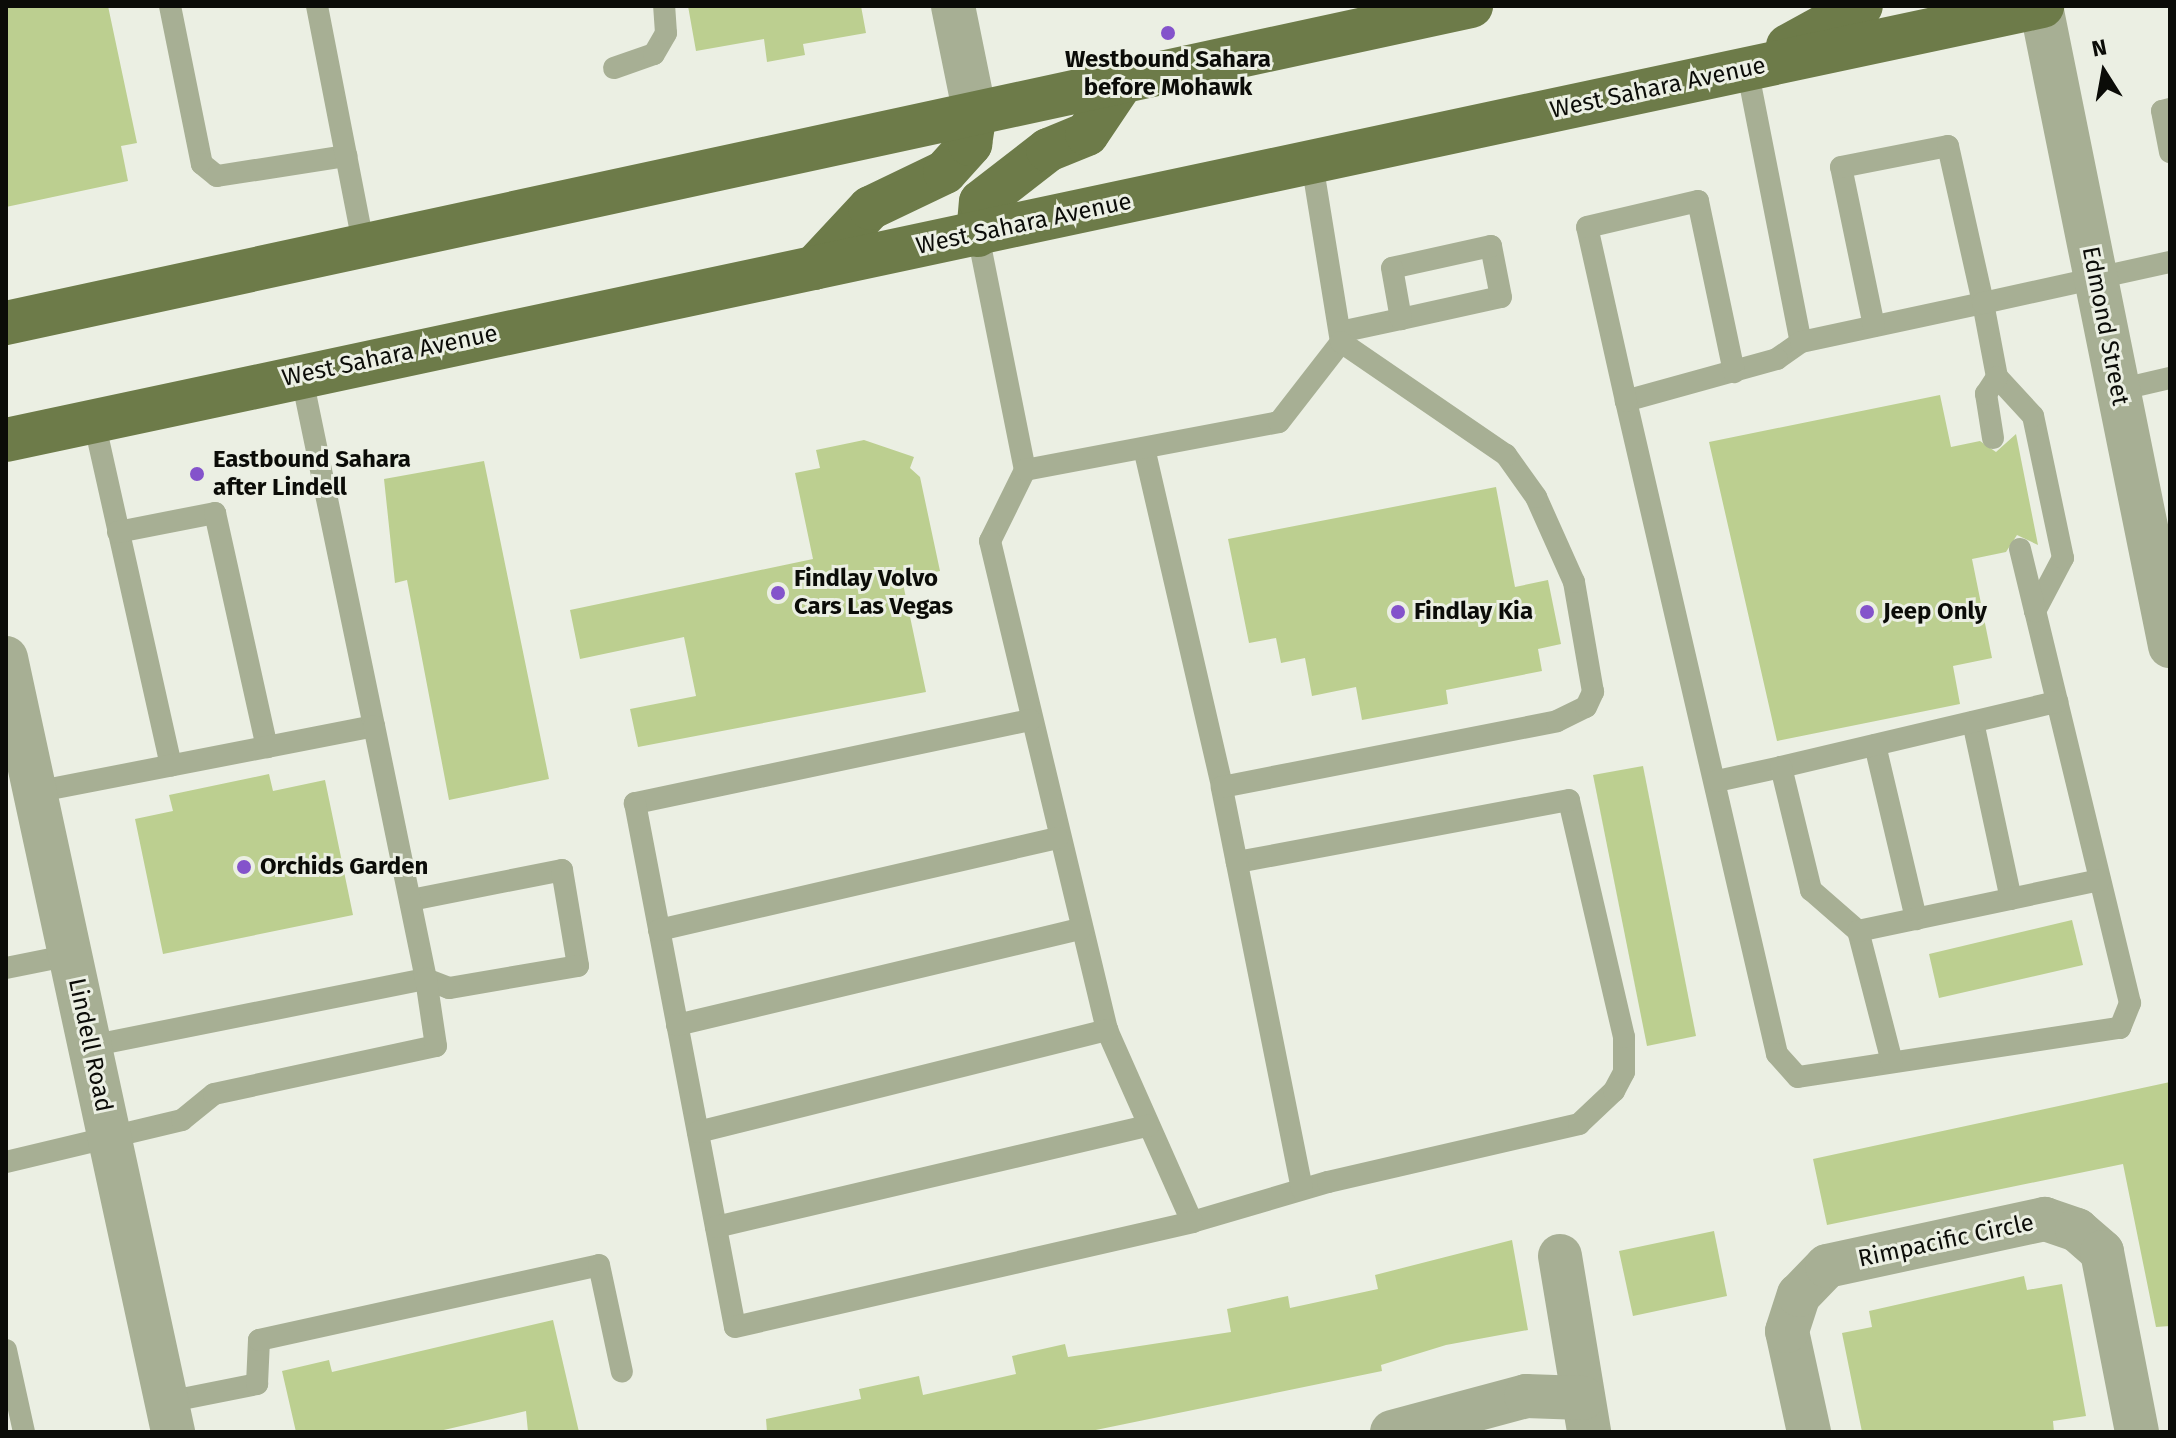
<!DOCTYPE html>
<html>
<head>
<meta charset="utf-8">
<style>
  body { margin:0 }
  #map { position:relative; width:2176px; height:1438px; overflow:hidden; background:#ebefe3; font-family:"Fira Sans",sans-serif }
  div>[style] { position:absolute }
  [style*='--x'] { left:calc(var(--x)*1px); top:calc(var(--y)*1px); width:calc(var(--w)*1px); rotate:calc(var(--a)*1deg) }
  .building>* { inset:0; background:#bccf90 }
  .service>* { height:22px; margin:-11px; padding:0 11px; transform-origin:11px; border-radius:11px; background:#a7af94 }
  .minor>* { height:44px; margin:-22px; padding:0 22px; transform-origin:22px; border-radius:22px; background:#a7af94 }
  .tertiary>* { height:44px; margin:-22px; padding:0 22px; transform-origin:22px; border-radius:22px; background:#a7af94 }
  .primary>* { height:44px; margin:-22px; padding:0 22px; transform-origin:22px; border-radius:22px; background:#6d7b49 }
  .dots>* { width:22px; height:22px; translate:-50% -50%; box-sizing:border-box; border:4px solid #ebefe3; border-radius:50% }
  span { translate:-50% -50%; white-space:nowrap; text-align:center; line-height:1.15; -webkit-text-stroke:6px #ebefe3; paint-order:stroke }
  .poi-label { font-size:24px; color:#0b0c08; font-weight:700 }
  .left { translate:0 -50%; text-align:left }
  .street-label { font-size:24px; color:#0b0c08 }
  .frame { position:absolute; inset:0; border:8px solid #0b0c08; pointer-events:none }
  .north { position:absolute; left:2064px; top:32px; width:80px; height:80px; -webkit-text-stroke:6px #ebefe3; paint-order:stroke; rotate:349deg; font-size:22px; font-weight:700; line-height:32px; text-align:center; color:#0b0c08 }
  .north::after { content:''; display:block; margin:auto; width:28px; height:36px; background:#0b0c08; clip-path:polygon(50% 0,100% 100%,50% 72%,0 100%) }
</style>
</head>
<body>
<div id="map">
  <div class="building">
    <i style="clip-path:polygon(6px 6px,108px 6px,137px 143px,121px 146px,128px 181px,6px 207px)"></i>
    <i style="clip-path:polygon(688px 6px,861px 6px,866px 33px,803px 44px,805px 55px,767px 62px,764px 39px,696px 51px)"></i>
    <i style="clip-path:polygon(1940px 395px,1951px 447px,1980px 441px,1996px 452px,2016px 434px,2038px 545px,2017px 535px,2006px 552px,1972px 559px,1992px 658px,1953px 666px,1960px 704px,1777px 741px,1709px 442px)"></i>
    <i style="clip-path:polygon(864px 440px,914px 457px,910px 468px,920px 477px,940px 571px,902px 579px,926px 692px,638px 747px,630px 709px,696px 696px,684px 637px,580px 659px,570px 610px,813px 559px,795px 473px,820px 468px,816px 450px)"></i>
    <i style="clip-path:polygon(484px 461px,549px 779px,449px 800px,407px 580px,395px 583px,384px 479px)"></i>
    <i style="clip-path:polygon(1496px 487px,1515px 587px,1548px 580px,1561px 644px,1538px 649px,1542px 671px,1446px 690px,1448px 704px,1362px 720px,1356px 687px,1312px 696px,1305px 658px,1281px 663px,1276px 638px,1249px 643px,1228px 539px)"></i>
    <i style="clip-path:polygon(1643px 766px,1696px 1036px,1647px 1046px,1593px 775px)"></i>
    <i style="clip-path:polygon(269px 774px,273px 791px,325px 780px,353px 915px,163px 954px,135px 819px,173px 811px,169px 795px)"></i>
    <i style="clip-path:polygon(2072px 920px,2083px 965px,1939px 998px,1929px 954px)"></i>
    <i style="clip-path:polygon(2170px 1082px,2170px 1326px,2156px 1327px,2123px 1164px,1827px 1225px,1813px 1159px)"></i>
    <i style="clip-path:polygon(1714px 1231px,1727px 1296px,1633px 1316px,1619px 1251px)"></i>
    <i style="clip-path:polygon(1512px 1240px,1528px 1330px,1446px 1345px,1381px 1365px,1382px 1371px,1086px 1432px,767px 1432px,766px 1419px,861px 1399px,859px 1389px,919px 1376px,923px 1395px,1016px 1374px,1012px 1356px,1065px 1344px,1068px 1357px,1231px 1332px,1227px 1309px,1288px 1296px,1290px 1308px,1378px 1289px,1375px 1275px)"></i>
    <i style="clip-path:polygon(2024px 1276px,2027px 1290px,2062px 1284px,2086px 1416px,2053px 1421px,2054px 1432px,1862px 1432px,1842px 1333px,1872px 1327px,1869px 1311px)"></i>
    <i style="clip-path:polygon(553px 1320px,579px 1432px,528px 1432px,526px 1411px,435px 1432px,296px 1432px,282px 1371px,329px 1360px,332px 1372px)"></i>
  </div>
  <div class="service">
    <i style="--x:170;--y:6;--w:161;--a:78.6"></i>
    <i style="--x:202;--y:164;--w:19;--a:39"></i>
    <i style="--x:217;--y:176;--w:131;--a:-8.8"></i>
    <i style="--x:317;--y:6;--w:247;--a:79"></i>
    <i style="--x:614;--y:68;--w:42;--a:-19.3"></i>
    <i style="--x:654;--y:54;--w:24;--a:-60"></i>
    <i style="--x:666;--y:33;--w:27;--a:-94"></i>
    <i style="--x:1747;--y:68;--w:279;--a:78.9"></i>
    <i style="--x:1801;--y:342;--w:29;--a:145"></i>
    <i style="--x:1777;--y:359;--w:157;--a:164.5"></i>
    <i style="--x:1626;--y:401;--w:670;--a:76.98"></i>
    <i style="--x:1777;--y:1054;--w:31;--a:48"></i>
    <i style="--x:1798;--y:1077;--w:326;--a:-8.7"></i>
    <i style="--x:2120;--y:1028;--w:27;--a:-68"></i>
    <i style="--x:2130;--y:1003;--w:403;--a:-103.6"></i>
    <i style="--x:2035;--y:611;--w:60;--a:-62.2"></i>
    <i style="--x:2063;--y:558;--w:145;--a:-101.9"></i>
    <i style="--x:2033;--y:416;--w:53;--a:-132.7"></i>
    <i style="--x:1997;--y:377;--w:75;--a:-100.7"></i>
    <i style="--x:1983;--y:303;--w:186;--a:167.9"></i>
    <i style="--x:2170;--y:109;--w:8;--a:166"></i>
    <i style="--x:2162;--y:111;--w:42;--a:79"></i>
    <i style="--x:978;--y:235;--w:240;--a:78.7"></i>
    <i style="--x:1025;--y:470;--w:79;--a:116.2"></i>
    <i style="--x:990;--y:541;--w:503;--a:76.54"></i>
    <i style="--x:1107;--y:1030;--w:210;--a:66.1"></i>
    <i style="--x:1192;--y:1222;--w:142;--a:-16.4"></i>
    <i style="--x:1328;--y:1182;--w:258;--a:-13"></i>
    <i style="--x:1579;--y:1124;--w:48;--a:-43.3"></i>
    <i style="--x:1614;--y:1091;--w:21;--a:-62"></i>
    <i style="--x:1624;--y:1072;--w:35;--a:-90"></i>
    <i style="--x:1624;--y:1037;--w:243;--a:-103.1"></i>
    <i style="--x:1569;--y:800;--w:338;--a:169.4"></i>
    <i style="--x:1874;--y:326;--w:162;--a:-101.7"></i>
    <i style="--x:1841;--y:167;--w:109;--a:-11.1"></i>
    <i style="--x:1948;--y:146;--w:161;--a:77.4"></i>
    <i style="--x:1983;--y:303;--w:191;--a:-12.4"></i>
    <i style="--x:1340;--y:332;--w:62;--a:-12"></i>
    <i style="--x:1401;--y:319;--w:102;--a:-12.4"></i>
    <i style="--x:1501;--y:297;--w:52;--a:-101.1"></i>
    <i style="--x:1491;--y:246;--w:101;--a:167.5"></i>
    <i style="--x:1392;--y:268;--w:52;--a:80"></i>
    <i style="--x:2118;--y:390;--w:53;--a:-13"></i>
    <i style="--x:1626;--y:401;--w:178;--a:-102.6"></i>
    <i style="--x:1587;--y:227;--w:114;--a:-13.2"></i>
    <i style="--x:1698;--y:201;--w:175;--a:78.1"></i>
    <i style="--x:94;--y:421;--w:353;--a:77.4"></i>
    <i style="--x:1993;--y:438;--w:45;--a:-99"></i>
    <i style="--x:1986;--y:394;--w:20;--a:-57"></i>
    <i style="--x:1144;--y:448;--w:348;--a:77"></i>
    <i style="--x:1025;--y:470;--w:258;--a:-10.7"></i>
    <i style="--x:1279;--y:422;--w:101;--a:-52.2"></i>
    <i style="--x:1341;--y:342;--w:182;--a:-99.2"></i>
    <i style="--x:118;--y:532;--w:99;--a:-11.1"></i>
    <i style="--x:215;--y:513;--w:240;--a:77.5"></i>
    <i style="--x:2020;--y:549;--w:64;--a:76.4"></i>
    <i style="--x:1030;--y:720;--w:404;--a:168.1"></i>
    <i style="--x:635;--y:803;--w:533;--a:79.2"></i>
    <i style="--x:735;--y:1327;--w:469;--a:-12.9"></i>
    <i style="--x:1973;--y:722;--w:181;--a:77.9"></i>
    <i style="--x:1875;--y:745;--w:179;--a:76.7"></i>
    <i style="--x:1781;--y:767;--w:284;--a:-13.3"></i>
    <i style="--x:1717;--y:781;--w:66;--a:-12.3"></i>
    <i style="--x:1781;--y:767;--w:127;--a:76.3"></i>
    <i style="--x:1811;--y:890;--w:62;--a:41.1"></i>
    <i style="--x:35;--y:792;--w:345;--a:-11"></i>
    <i style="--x:374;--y:726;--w:359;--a:-101.7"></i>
    <i style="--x:411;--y:900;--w:154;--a:-11.2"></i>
    <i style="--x:562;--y:870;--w:97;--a:80.5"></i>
    <i style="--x:578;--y:966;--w:131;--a:170.3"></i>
    <i style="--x:449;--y:988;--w:25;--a:-159"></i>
    <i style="--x:659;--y:930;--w:409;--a:-13"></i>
    <i style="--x:6;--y:968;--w:66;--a:-11.3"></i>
    <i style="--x:677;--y:1025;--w:415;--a:-13.4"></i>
    <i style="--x:90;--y:1046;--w:343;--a:-11.3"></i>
    <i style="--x:426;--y:979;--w:258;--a:-101.6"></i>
    <i style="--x:1892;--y:1062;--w:135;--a:-104.5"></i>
    <i style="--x:1858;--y:931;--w:247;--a:-11.9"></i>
    <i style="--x:698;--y:1132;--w:422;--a:-14"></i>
    <i style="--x:6;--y:1162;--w:181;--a:-13.4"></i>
    <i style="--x:182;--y:1120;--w:41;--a:-39.1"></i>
    <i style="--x:214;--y:1094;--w:227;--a:-12.2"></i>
    <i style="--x:436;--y:1046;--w:68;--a:-98.5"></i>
    <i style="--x:1302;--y:1189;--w:410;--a:-101.3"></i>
    <i style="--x:1222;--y:787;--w:341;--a:-11.1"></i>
    <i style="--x:1557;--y:721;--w:32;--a:-26"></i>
    <i style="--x:1586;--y:707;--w:17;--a:-65"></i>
    <i style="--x:1593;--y:692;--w:112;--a:-99.8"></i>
    <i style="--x:1574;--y:582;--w:93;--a:-114.1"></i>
    <i style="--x:1536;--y:497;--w:52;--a:-125.5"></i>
    <i style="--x:1506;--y:455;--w:200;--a:-145.6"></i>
    <i style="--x:716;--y:1227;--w:444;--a:-13.2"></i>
    <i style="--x:6;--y:1350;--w:84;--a:77.6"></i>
    <i style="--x:167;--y:1402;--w:92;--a:-11.3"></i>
    <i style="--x:257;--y:1384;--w:44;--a:-87.4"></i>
    <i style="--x:259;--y:1340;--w:348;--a:-12.4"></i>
    <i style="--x:599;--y:1265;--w:109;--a:77.9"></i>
  </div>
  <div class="minor">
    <i style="--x:953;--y:6;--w:110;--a:78.5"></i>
    <i style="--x:2041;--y:6;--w:653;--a:78.6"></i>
    <i style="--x:1560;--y:1256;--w:178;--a:80.6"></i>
    <i style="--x:1392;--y:1432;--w:139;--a:-15"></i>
    <i style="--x:1526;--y:1396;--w:57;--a:2"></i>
    <i style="--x:1809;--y:1432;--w:103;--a:-102.3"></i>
    <i style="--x:1787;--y:1331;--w:38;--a:-72"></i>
    <i style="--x:1799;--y:1295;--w:40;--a:-46"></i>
    <i style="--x:1827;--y:1266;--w:223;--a:-12.2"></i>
    <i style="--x:2045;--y:1219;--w:34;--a:19"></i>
    <i style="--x:2077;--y:1230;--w:33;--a:41"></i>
    <i style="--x:2102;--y:1252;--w:183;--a:79"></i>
  </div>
  <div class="tertiary">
    <i style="--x:6;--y:658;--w:792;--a:77.82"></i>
  </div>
  <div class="primary">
    <i style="--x:1788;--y:46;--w:83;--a:-28.7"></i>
    <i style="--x:978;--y:235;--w:33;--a:-85"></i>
    <i style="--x:981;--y:202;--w:85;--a:-37.8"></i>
    <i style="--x:1048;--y:150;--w:42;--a:-22.3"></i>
    <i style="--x:1087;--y:134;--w:63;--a:-56.1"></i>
    <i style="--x:814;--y:268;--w:82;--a:-47"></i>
    <i style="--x:870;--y:208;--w:83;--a:-25.6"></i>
    <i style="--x:945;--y:172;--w:38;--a:-48"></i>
    <i style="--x:970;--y:144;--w:30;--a:-81"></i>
    <i style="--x:6;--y:323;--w:1499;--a:-12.21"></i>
    <i style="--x:6;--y:440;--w:2082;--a:-12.03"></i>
  </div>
  <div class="dots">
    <i style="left:1168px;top:33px;background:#8453cb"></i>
    <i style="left:197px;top:474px;background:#8453cb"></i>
    <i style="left:778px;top:593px;background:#8453cb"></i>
    <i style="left:1398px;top:612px;background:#8453cb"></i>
    <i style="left:1867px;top:612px;background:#8453cb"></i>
    <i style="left:244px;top:867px;background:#8453cb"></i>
  </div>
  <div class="poi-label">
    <span style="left:1168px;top:74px">Westbound Sahara<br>before Mohawk</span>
    <span class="left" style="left:213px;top:474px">Eastbound Sahara<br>after Lindell</span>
    <span class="left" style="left:794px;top:593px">Findlay Volvo<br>Cars Las Vegas</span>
    <span class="left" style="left:1414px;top:612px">Findlay Kia</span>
    <span class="left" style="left:1883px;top:612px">Jeep Only</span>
    <span class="left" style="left:260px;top:867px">Orchids Garden</span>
  </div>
  <div class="street-label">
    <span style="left:1658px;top:88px;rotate:-12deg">West Sahara Avenue</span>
    <span style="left:1024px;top:224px;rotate:-12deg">West Sahara Avenue</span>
    <span style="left:2105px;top:326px;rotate:79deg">Edmond Street</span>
    <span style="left:390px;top:356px;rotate:-12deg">West Sahara Avenue</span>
    <span style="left:90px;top:1045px;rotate:78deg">Lindell Road</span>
    <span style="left:1946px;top:1241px;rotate:-12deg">Rimpacific Circle</span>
  </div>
  <div class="frame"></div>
  <div class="north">N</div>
</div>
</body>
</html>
